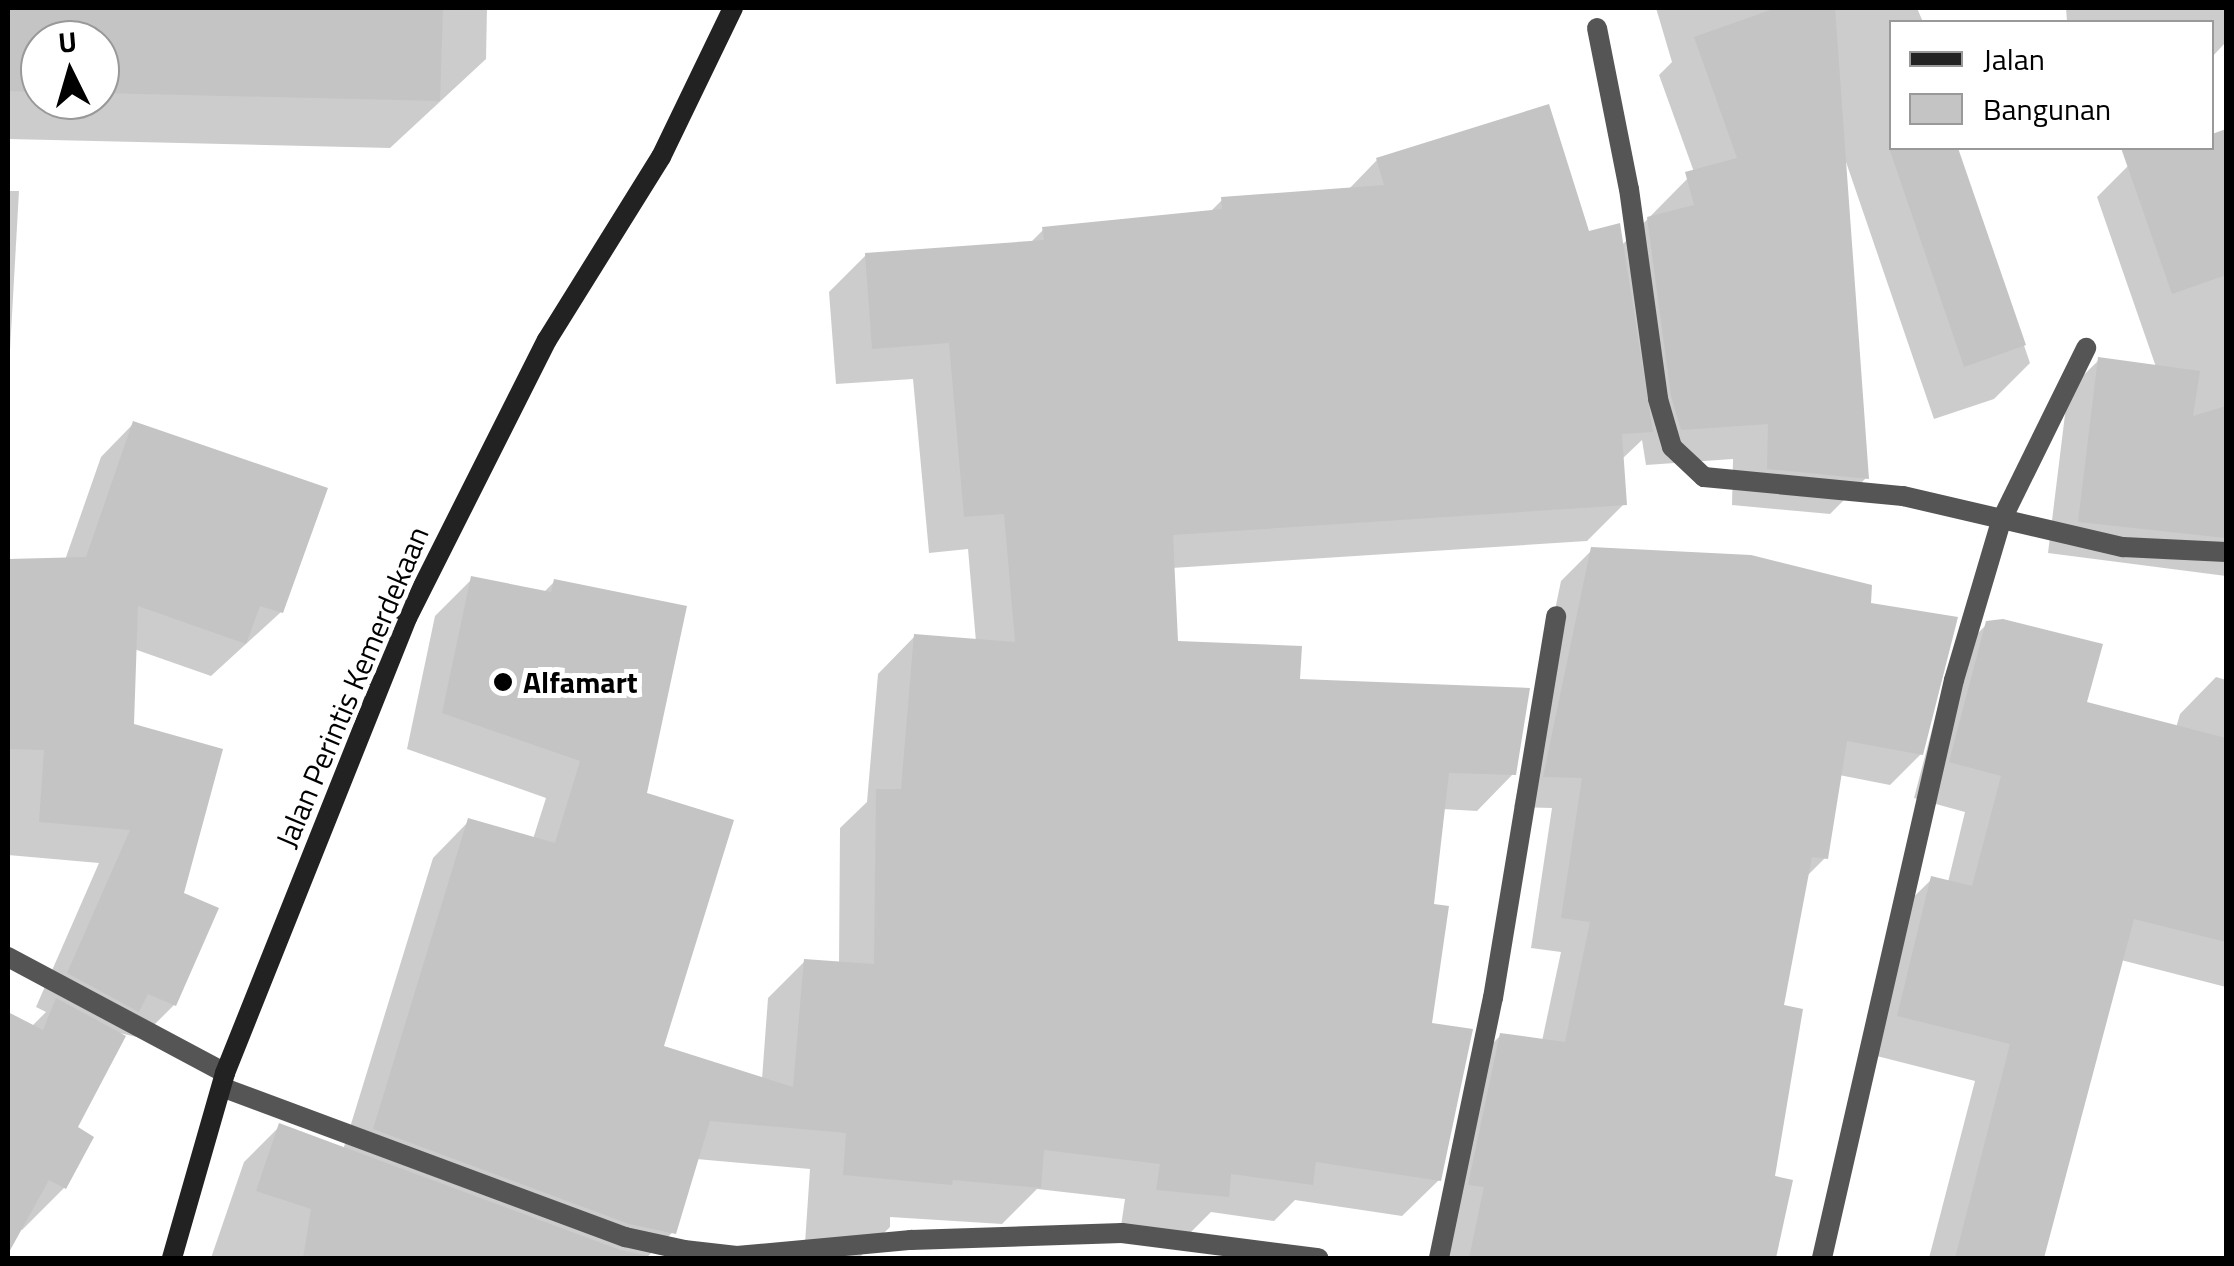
<!DOCTYPE html>
<html>
<head>
<meta charset="utf-8">
<style>
  body { margin:0 }
  #map { position:relative; width:2234px; height:1266px; overflow:hidden; background:#fff; font-family:"Titillium Web",sans-serif }
  div>[style] { position:absolute }
  [style*='--x'] { left:calc(var(--x)*1px); top:calc(var(--y)*1px); width:calc(var(--w)*1px); rotate:calc(var(--a)*1deg) }
  .shadow>* { inset:0; background:#0003 }
  .building>* { inset:0; background:#c4c4c4 }
  .street>* { height:20px; margin:-10px; padding:0 10px; transform-origin:10px; border-radius:10px; background:#555 }
  .secondary>* { height:20px; margin:-10px; padding:0 10px; transform-origin:10px; border-radius:10px; background:#222 }
  .dots>* { width:28px; height:28px; translate:-50% -50%; box-sizing:border-box; border:5px solid #fff; border-radius:50% }
  span { translate:-50% -50%; white-space:nowrap; text-align:center; line-height:1.15; -webkit-text-stroke:10px #fff; paint-order:stroke }
  .poi-label { font-size:30px; color:#000; font-weight:700 }
  .left { translate:0 -50%; text-align:left }
  .street-label { font-size:30px; color:#000 }
  .frame { position:absolute; inset:0; border:10px solid #000; pointer-events:none }
  .legend { position:absolute; left:1889px; top:20px; width:325px; height:130px; box-sizing:border-box; background:#fff; border:2px solid #999; margin:0; padding:12px 18px; list-style:none; font-size:30px; color:#000 }
  .legend li { display:flex; align-items:center; gap:20px; height:50px }
  .legend b { width:50px; border:2px solid #999 }
  .north { position:absolute; left:20px; top:20px; width:100px; height:100px; box-sizing:border-box; background:#fff; border:2px solid #999; border-radius:50%; rotate:355deg; font-size:28px; font-weight:700; line-height:40px; text-align:center; color:#000 }
  .north::after { content:''; display:block; margin:auto; width:35px; height:45px; background:#000; clip-path:polygon(50% 0,100% 100%,50% 72%,0 100%) }
</style>
</head>
<body>
<div id="map">
  <div class="shadow">
    <i style="clip-path:polygon(evenodd,8px 8px,487px 8px,486px 59px,390px 148px,8px 139px,8px 8px,40px 40px,100px 40px,100px 100px,40px 100px,40px 40px)"></i>
    <i style="clip-path:polygon(1656px 8px,1917px 8px,1923px 22px,1892px 22px,1892px 148px,1957px 148px,2030px 363px,1994px 399px,1934px 419px,1845px 159px,1866px 478px,1830px 514px,1732px 505px,1733px 459px,1646px 465px,1642px 440px,1621px 460px,1624px 504px,1587px 541px,1172px 568px,1176px 644px,1298px 681px,1513px 774px,1477px 811px,1442px 809px,1431px 906px,1429px 1025px,1439px 1180px,1402px 1216px,1295px 1200px,1274px 1221px,1211px 1212px,1190px 1233px,1121px 1226px,1125px 1199px,1037px 1189px,1002px 1224px,890px 1217px,890px 1227px,859px 1258px,804px 1258px,810px 1169px,696px 1159px,675px 1230px,646px 1258px,211px 1258px,244px 1162px,280px 1126px,343px 1150px,433px 858px,469px 821px,533px 839px,546px 798px,407px 749px,435px 616px,472px 579px,543px 593px,555px 581px,644px 795px,661px 1048px,762px 1079px,768px 998px,805px 961px,839px 964px,840px 828px,867px 802px,878px 674px,914px 637px,976px 642px,968px 549px,929px 553px,913px 379px,836px 384px,829px 292px,866px 255px,1030px 243px,1043px 230px,1209px 213px,1222px 200px,1347px 191px,1377px 160px,1621px 246px,1694px 172px,1659px 75px,1672px 62px)"></i>
    <i style="clip-path:polygon(2066px 8px,2226px 8px,2226px 42px,2212px 57px,2212px 22px,2067px 22px)"></i>
    <i style="clip-path:polygon(2226px 132px,2226px 576px,2048px 553px,2068px 390px,2099px 360px,2156px 367px,2097px 197px,2128px 166px,2182px 148px,2212px 148px,2212px 137px)"></i>
    <i style="clip-path:polygon(8px 191px,19px 191px,8px 386px)"></i>
    <i style="clip-path:polygon(134px 423px,281px 612px,211px 676px,134px 649px,131px 726px,181px 894px,174px 1005px,141px 1038px,115px 1032px,74px 1128px,64px 1188px,22px 1230px,14px 1225px,8px 1232px,8px 1014px,31px 1027px,46px 1012px,36px 1007px,99px 863px,8px 855px,8px 561px,65px 560px,101px 457px)"></i>
    <i style="clip-path:polygon(1592px 550px,1869px 605px,1921px 754px,1890px 785px,1839px 775px,1825px 858px,1805px 878px,1781px 1007px,1773px 1178px,1790px 1182px,1773px 1258px,1446px 1258px,1470px 1066px,1501px 1035px,1542px 1041px,1561px 952px,1531px 948px,1552px 808px,1514px 807px,1561px 581px)"></i>
    <i style="clip-path:polygon(1987px 624px,2084px 704px,2176px 728px,2180px 714px,2216px 677px,2226px 680px,2226px 987px,2121px 960px,2042px 1258px,1929px 1258px,1975px 1081px,1861px 1052px,1895px 915px,1932px 879px,1948px 882px,1965px 812px,1914px 798px,1950px 661px)"></i>
  </div>
  <div class="building">
    <i style="clip-path:polygon(8px 8px,443px 8px,440px 101px,100px 93px,100px 40px,40px 40px,40px 92px,8px 91px)"></i>
    <i style="clip-path:polygon(1776px 8px,1835px 8px,1869px 479px,1767px 469px,1768px 424px,1681px 430px,1671px 396px,1647px 217px,1694px 205px,1685px 172px,1737px 158px,1694px 37px)"></i>
    <i style="clip-path:polygon(1549px 104px,1589px 231px,1620px 223px,1653px 432px,1622px 434px,1627px 505px,1173px 535px,1178px 641px,1302px 646px,1300px 679px,1530px 688px,1516px 775px,1449px 773px,1434px 904px,1449px 906px,1432px 1023px,1473px 1029px,1441px 1181px,1316px 1162px,1313px 1185px,1231px 1174px,1229px 1197px,1156px 1190px,1160px 1164px,1044px 1150px,1041px 1188px,953px 1180px,952px 1185px,843px 1175px,846px 1133px,710px 1121px,676px 1234px,629px 1224px,373px 1129px,468px 818px,555px 843px,580px 761px,442px 713px,471px 576px,551px 592px,554px 579px,687px 606px,647px 793px,734px 820px,664px 1046px,793px 1087px,804px 959px,874px 964px,876px 789px,901px 789px,914px 634px,1015px 642px,1004px 514px,964px 517px,949px 343px,872px 349px,865px 253px,1044px 240px,1042px 227px,1222px 209px,1221px 197px,1384px 185px,1376px 158px)"></i>
    <i style="clip-path:polygon(2226px 129px,2226px 275px,2172px 294px,2121px 148px,2212px 148px,2212px 134px)"></i>
    <i style="clip-path:polygon(1889px 148px,1958px 148px,2026px 345px,1964px 367px)"></i>
    <i style="clip-path:polygon(2098px 357px,2200px 371px,2193px 416px,2226px 406px,2226px 538px,2078px 522px)"></i>
    <i style="clip-path:polygon(133px 421px,328px 488px,283px 613px,260px 606px,246px 644px,138px 606px,134px 724px,223px 749px,184px 893px,219px 908px,176px 1006px,148px 994px,139px 1012px,67px 973px,130px 830px,39px 822px,44px 750px,8px 749px,8px 559px,86px 557px)"></i>
    <i style="clip-path:polygon(1591px 547px,1751px 555px,1872px 585px,1871px 603px,1958px 617px,1923px 755px,1847px 741px,1828px 859px,1812px 857px,1784px 1005px,1803px 1009px,1775px 1176px,1793px 1180px,1776px 1258px,1469px 1258px,1484px 1187px,1468px 1185px,1500px 1033px,1565px 1042px,1590px 922px,1561px 918px,1582px 778px,1543px 777px)"></i>
    <i style="clip-path:polygon(2003px 619px,2103px 644px,2087px 702px,2226px 738px,2226px 942px,2134px 919px,2044px 1258px,1955px 1258px,2010px 1044px,1897px 1016px,1931px 876px,1972px 886px,2001px 776px,1949px 762px,1986px 621px)"></i>
    <i style="clip-path:polygon(56px 998px,126px 1036px,78px 1127px,94px 1137px,66px 1189px,49px 1180px,8px 1254px,8px 1012px,43px 1030px)"></i>
    <i style="clip-path:polygon(279px 1123px,620px 1250px,659px 1258px,303px 1258px,311px 1209px,256px 1191px)"></i>
  </div>
  <div class="street">
    <i style="--x:1597;--y:28;--w:164;--a:78.8"></i>
    <i style="--x:1629;--y:189;--w:212;--a:82.1"></i>
    <i style="--x:1658;--y:399;--w:50;--a:73.7"></i>
    <i style="--x:1672;--y:447;--w:44;--a:43.2"></i>
    <i style="--x:1704;--y:477;--w:200;--a:5.5"></i>
    <i style="--x:1903;--y:496;--w:226;--a:13.1"></i>
    <i style="--x:2123;--y:547;--w:103;--a:2.8"></i>
    <i style="--x:8;--y:957;--w:246;--a:28.1"></i>
    <i style="--x:224;--y:1088;--w:428;--a:20.4"></i>
    <i style="--x:625;--y:1237;--w:60;--a:12.4"></i>
    <i style="--x:684;--y:1250;--w:53;--a:6.5"></i>
    <i style="--x:737;--y:1256;--w:175;--a:-5.3"></i>
    <i style="--x:911;--y:1240;--w:211;--a:-1.9"></i>
    <i style="--x:1122;--y:1233;--w:198;--a:7.3"></i>
    <i style="--x:1439;--y:1258;--w:266;--a:-78.3"></i>
    <i style="--x:1493;--y:998;--w:387;--a:-80.6"></i>
    <i style="--x:1822;--y:1258;--w:593;--a:-77.14"></i>
    <i style="--x:1954;--y:680;--w:166;--a:-73.5"></i>
    <i style="--x:2001;--y:521;--w:193;--a:-63.8"></i>
  </div>
  <div class="secondary">
    <i style="--x:172;--y:1258;--w:192;--a:-74"></i>
    <i style="--x:225;--y:1073;--w:490;--a:-68.2"></i>
    <i style="--x:407;--y:618;--w:311;--a:-63.3"></i>
    <i style="--x:547;--y:340;--w:216;--a:-58.1"></i>
    <i style="--x:661;--y:157;--w:165;--a:-64.2"></i>
  </div>
  <div class="dots">
    <i style="left:503px;top:682px;background:#000"></i>
  </div>
  <div class="poi-label">
    <span class="left" style="left:523px;top:682px">Alfamart</span>
  </div>
  <div class="street-label">
    <span style="left:352px;top:687px;rotate:-67deg">Jalan Perintis Kemerdekaan</span>
  </div>
  <div class="frame"></div>
  <ul class="legend">
  <li><b style="height:12px;background:#222"></b>Jalan</li>
  <li><b style="height:28px;background:#c4c4c4"></b>Bangunan</li>
  </ul>
  <div class="north">U</div>
</div>
</body>
</html>
